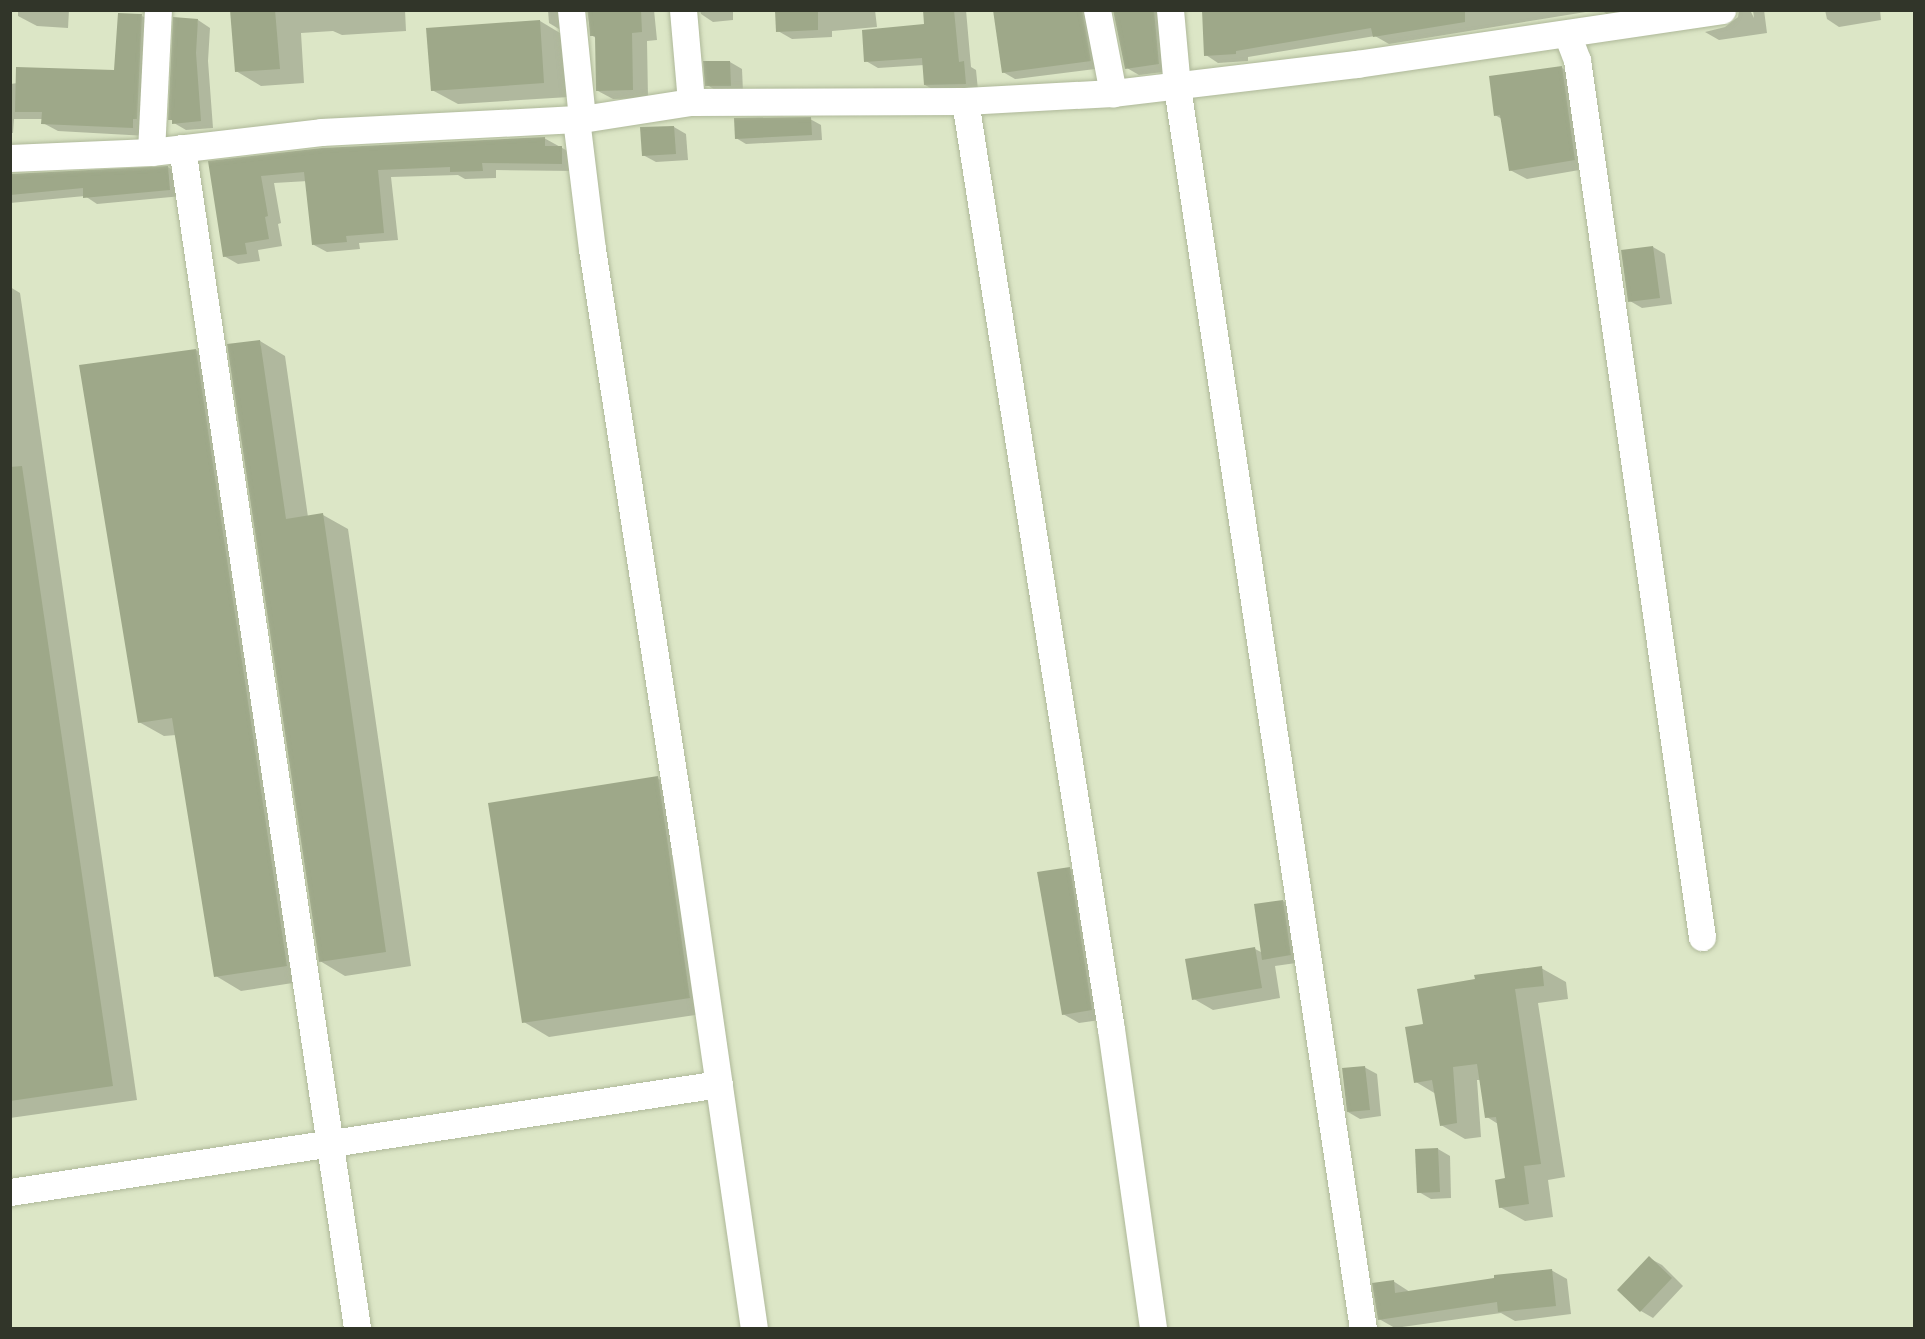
<!DOCTYPE html>
<html>
<head>
<meta charset="utf-8">
<style>
  body { margin:0 }
  #map { position:relative; width:1925px; height:1339px; overflow:hidden; background:#dce6c6; font-family:Raleway,sans-serif }
  div>[style] { position:absolute }
  [style*='--x'] { left:calc(var(--x)*1px); top:calc(var(--y)*1px); width:calc(var(--w)*1px); rotate:calc(var(--a)*1deg) }
  .shadow>* { inset:0; background:#0003 }
  .building>* { inset:0; background:#9ea889 }
  .roads { filter:drop-shadow(0 0 2px #aeb899) drop-shadow(0 0 2px #aeb899) }
  .minor>* { height:27px; margin:-13.5px; padding:0 13.5px; transform-origin:13.5px; border-radius:13.5px; background:#fff }
  span { translate:-50% -50%; white-space:nowrap; text-align:center; line-height:1.15; -webkit-text-stroke:5px #e9f3d3; paint-order:stroke }
  .frame { position:absolute; inset:0; border:12px solid #313529; pointer-events:none }
</style>
</head>
<body>
<div id="map">
  <div class="shadow">
    <i style="clip-path:polygon(18px 10px,69px 10px,68px 28px,37px 26px,18px 16px)"></i>
    <i style="clip-path:polygon(232px 10px,405px 10px,406px 31px,342px 35px,333px 31px,301px 33px,304px 83px,261px 86px,236px 71px)"></i>
    <i style="clip-path:polygon(548px 10px,573px 10px,564px 32px,549px 23px)"></i>
    <i style="clip-path:polygon(587px 10px,654px 10px,657px 40px,647px 41px,648px 98px,613px 99px,598px 91px,596px 38px,591px 35px)"></i>
    <i style="clip-path:polygon(700px 10px,733px 10px,733px 20px,713px 22px,701px 14px)"></i>
    <i style="clip-path:polygon(777px 10px,875px 10px,877px 27px,832px 31px,832px 37px,792px 39px,778px 31px)"></i>
    <i style="clip-path:polygon(924px 10px,966px 10px,971px 67px,976px 70px,978px 90px,938px 92px,925px 85px,924px 65px,878px 68px,866px 61px,926px 26px)"></i>
    <i style="clip-path:polygon(995px 10px,1097px 10px,1103px 68px,1015px 79px,1003px 72px)"></i>
    <i style="clip-path:polygon(1115px 10px,1168px 10px,1171px 71px,1139px 75px,1127px 68px)"></i>
    <i style="clip-path:polygon(1384px 10px,1598px 10px,1389px 44px,1375px 36px,1248px 57px,1248px 61px,1218px 63px,1206px 55px)"></i>
    <i style="clip-path:polygon(1601px 10px,1630px 10px,1607px 14px)"></i>
    <i style="clip-path:polygon(1739px 10px,1750px 10px,1754px 18px,1753px 10px,1764px 10px,1767px 33px,1719px 40px,1705px 32px,1725px 27px,1738px 17px)"></i>
    <i style="clip-path:polygon(1825px 10px,1880px 10px,1881px 20px,1839px 27px,1827px 19px)"></i>
    <i style="clip-path:polygon(142px 16px,156px 24px,147px 136px,58px 131px,43px 123px,43px 119px,14px 119px,13px 133px,10px 133px,10px 84px,116px 71px)"></i>
    <i style="clip-path:polygon(198px 20px,210px 28px,208px 61px,213px 128px,186px 130px,174px 123px)"></i>
    <i style="clip-path:polygon(540px 21px,565px 36px,569px 97px,458px 104px,432px 90px)"></i>
    <i style="clip-path:polygon(730px 62px,742px 69px,743px 92px,719px 92px,707px 85px)"></i>
    <i style="clip-path:polygon(1562px 68px,1578px 77px,1591px 168px,1527px 179px,1510px 170px,1502px 119px,1495px 115px)"></i>
    <i style="clip-path:polygon(810px 119px,821px 125px,822px 140px,746px 144px,736px 138px)"></i>
    <i style="clip-path:polygon(674px 127px,686px 134px,688px 160px,656px 162px,643px 155px)"></i>
    <i style="clip-path:polygon(544px 138px,575px 155px,575px 171px,496px 170px,496px 178px,465px 179px,458px 175px,391px 177px,398px 240px,359px 243px,360px 249px,327px 252px,314px 245px,308px 181px,274px 183px,281px 223px,278px 224px,282px 246px,258px 250px,260px 261px,238px 264px,224px 256px,210px 162px)"></i>
    <i style="clip-path:polygon(168px 167px,180px 175px,182px 196px,97px 204px,85px 196px,10px 203px,10px 175px)"></i>
    <i style="clip-path:polygon(1653px 247px,1665px 254px,1672px 304px,1642px 308px,1630px 301px)"></i>
    <i style="clip-path:polygon(10px 287px,20px 293px,137px 1100px,10px 1118px)"></i>
    <i style="clip-path:polygon(260px 341px,285px 356px,308px 517px,323px 515px,348px 529px,411px 966px,345px 976px,320px 961px)"></i>
    <i style="clip-path:polygon(196px 350px,221px 365px,312px 980px,241px 991px,216px 976px,176px 735px,164px 736px,139px 722px)"></i>
    <i style="clip-path:polygon(657px 778px,682px 792px,715px 1012px,549px 1037px,524px 1022px)"></i>
    <i style="clip-path:polygon(1069px 868px,1085px 878px,1107px 1019px,1079px 1023px,1063px 1014px)"></i>
    <i style="clip-path:polygon(1283px 901px,1295px 908px,1303px 962px,1275px 966px,1280px 998px,1213px 1010px,1194px 999px,1255px 949px,1263px 953px)"></i>
    <i style="clip-path:polygon(1541px 968px,1566px 982px,1568px 999px,1538px 1003px,1565px 1177px,1548px 1180px,1553px 1217px,1525px 1221px,1500px 1207px,1507px 1180px,1498px 1124px,1487px 1117px,1481px 1080px,1477px 1080px,1481px 1137px,1465px 1139px,1441px 1125px,1436px 1094px,1416px 1082px,1425px 1026px)"></i>
    <i style="clip-path:polygon(1364px 1067px,1377px 1074px,1381px 1116px,1360px 1119px,1348px 1112px)"></i>
    <i style="clip-path:polygon(1438px 1149px,1450px 1156px,1451px 1198px,1431px 1199px,1419px 1192px)"></i>
    <i style="clip-path:polygon(1649px 1258px,1662px 1265px,1683px 1286px,1653px 1318px,1641px 1311px,1619px 1290px)"></i>
    <i style="clip-path:polygon(1551px 1270px,1567px 1279px,1571px 1314px,1515px 1321px,1501px 1313px,1395px 1328px,1379px 1319px,1393px 1281px,1410px 1292px)"></i>
  </div>
  <div class="building">
    <i style="clip-path:polygon(230px 10px,275px 10px,280px 69px,235px 72px)"></i>
    <i style="clip-path:polygon(588px 10px,641px 10px,642px 32px,632px 33px,633px 90px,596px 91px,595px 36px,590px 36px)"></i>
    <i style="clip-path:polygon(775px 10px,818px 10px,818px 30px,776px 32px)"></i>
    <i style="clip-path:polygon(923px 10px,954px 10px,959px 62px,964px 61px,966px 84px,924px 85px,922px 58px,864px 62px,862px 30px,924px 24px)"></i>
    <i style="clip-path:polygon(993px 10px,1082px 10px,1091px 61px,1002px 73px)"></i>
    <i style="clip-path:polygon(1113px 10px,1154px 10px,1159px 64px,1125px 69px)"></i>
    <i style="clip-path:polygon(1202px 10px,1465px 10px,1465px 22px,1373px 37px,1371px 28px,1236px 51px,1236px 54px,1204px 56px)"></i>
    <i style="clip-path:polygon(118px 13px,142px 14px,137px 119px,133px 119px,133px 128px,41px 124px,42px 112px,15px 112px,16px 67px,114px 70px)"></i>
    <i style="clip-path:polygon(173px 17px,198px 19px,196px 53px,201px 121px,172px 124px,172px 120px,168px 120px)"></i>
    <i style="clip-path:polygon(540px 20px,544px 83px,431px 91px,426px 28px)"></i>
    <i style="clip-path:polygon(703px 61px,730px 61px,731px 86px,705px 86px)"></i>
    <i style="clip-path:polygon(1562px 66px,1575px 160px,1509px 171px,1500px 115px,1494px 116px,1489px 76px)"></i>
    <i style="clip-path:polygon(811px 117px,812px 135px,735px 139px,734px 118px)"></i>
    <i style="clip-path:polygon(674px 126px,676px 154px,642px 156px,640px 127px)"></i>
    <i style="clip-path:polygon(545px 137px,545px 146px,562px 146px,562px 164px,482px 163px,483px 171px,450px 172px,450px 167px,378px 170px,384px 233px,346px 236px,347px 242px,312px 245px,304px 172px,261px 176px,268px 216px,265px 217px,269px 239px,245px 243px,247px 254px,223px 257px,208px 161px,322px 148px)"></i>
    <i style="clip-path:polygon(168px 166px,170px 190px,83px 198px,83px 188px,10px 195px,10px 174px)"></i>
    <i style="clip-path:polygon(1653px 246px,1660px 298px,1628px 302px,1621px 250px)"></i>
    <i style="clip-path:polygon(260px 340px,286px 519px,323px 513px,386px 952px,319px 962px,227px 344px)"></i>
    <i style="clip-path:polygon(196px 349px,287px 966px,214px 977px,172px 718px,138px 723px,79px 365px)"></i>
    <i style="clip-path:polygon(22px 466px,113px 1086px,10px 1101px,10px 467px)"></i>
    <i style="clip-path:polygon(658px 776px,690px 998px,522px 1023px,488px 803px)"></i>
    <i style="clip-path:polygon(1070px 867px,1092px 1010px,1062px 1015px,1037px 872px)"></i>
    <i style="clip-path:polygon(1283px 900px,1291px 955px,1262px 960px,1254px 904px)"></i>
    <i style="clip-path:polygon(1255px 947px,1262px 988px,1192px 1000px,1185px 959px)"></i>
    <i style="clip-path:polygon(1542px 966px,1544px 986px,1515px 989px,1541px 1164px,1524px 1166px,1529px 1204px,1499px 1208px,1495px 1180px,1505px 1178px,1496px 1117px,1485px 1118px,1477px 1064px,1453px 1067px,1457px 1123px,1440px 1126px,1432px 1080px,1414px 1083px,1405px 1027px,1423px 1024px,1417px 989px,1475px 979px,1474px 975px)"></i>
    <i style="clip-path:polygon(1365px 1066px,1370px 1110px,1347px 1112px,1342px 1068px)"></i>
    <i style="clip-path:polygon(1438px 1148px,1440px 1192px,1417px 1193px,1415px 1149px)"></i>
    <i style="clip-path:polygon(1649px 1256px,1672px 1278px,1640px 1312px,1617px 1290px)"></i>
    <i style="clip-path:polygon(1552px 1269px,1556px 1306px,1498px 1312px,1497px 1302px,1378px 1320px,1372px 1283px,1394px 1280px,1395px 1293px,1494px 1278px,1494px 1275px)"></i>
  </div>
  <div class="roads">
    <div class="minor">
      <i style="--x:571;--y:10;--w:110;--a:84.2"></i>
      <i style="--x:683;--y:10;--w:92;--a:85"></i>
      <i style="--x:1097;--y:10;--w:85;--a:79.1"></i>
      <i style="--x:1170;--y:10;--w:77;--a:84.8"></i>
      <i style="--x:1177;--y:87;--w:1255;--a:81.48"></i>
      <i style="--x:1567;--y:34;--w:28;--a:69"></i>
      <i style="--x:1577;--y:60;--w:886;--a:81.89"></i>
      <i style="--x:965;--y:101;--w:939;--a:81.06"></i>
      <i style="--x:1111;--y:1029;--w:302;--a:82"></i>
      <i style="--x:576;--y:119;--w:131;--a:83"></i>
      <i style="--x:592;--y:249;--w:608;--a:81.2"></i>
      <i style="--x:685;--y:850;--w:483;--a:81.8"></i>
      <i style="--x:182;--y:148;--w:1193;--a:81.56"></i>
      <i style="--x:151;--y:152;--w:142;--a:-87.2"></i>
      <i style="--x:10;--y:158;--w:141;--a:-2.4"></i>
      <i style="--x:151;--y:152;--w:171;--a:-6.7"></i>
      <i style="--x:321;--y:132;--w:261;--a:-2.9"></i>
      <i style="--x:582;--y:119;--w:110;--a:-8.9"></i>
      <i style="--x:691;--y:102;--w:274;--a:-0.2"></i>
      <i style="--x:965;--y:101;--w:148;--a:-3.1"></i>
      <i style="--x:1113;--y:93;--w:246;--a:-6.8"></i>
      <i style="--x:1357;--y:64;--w:369;--a:-8.4"></i>
      <i style="--x:10;--y:1192;--w:717;--a:-8.66"></i>
    </div>
  </div>
  <div class="frame"></div>
</div>
</body>
</html>
